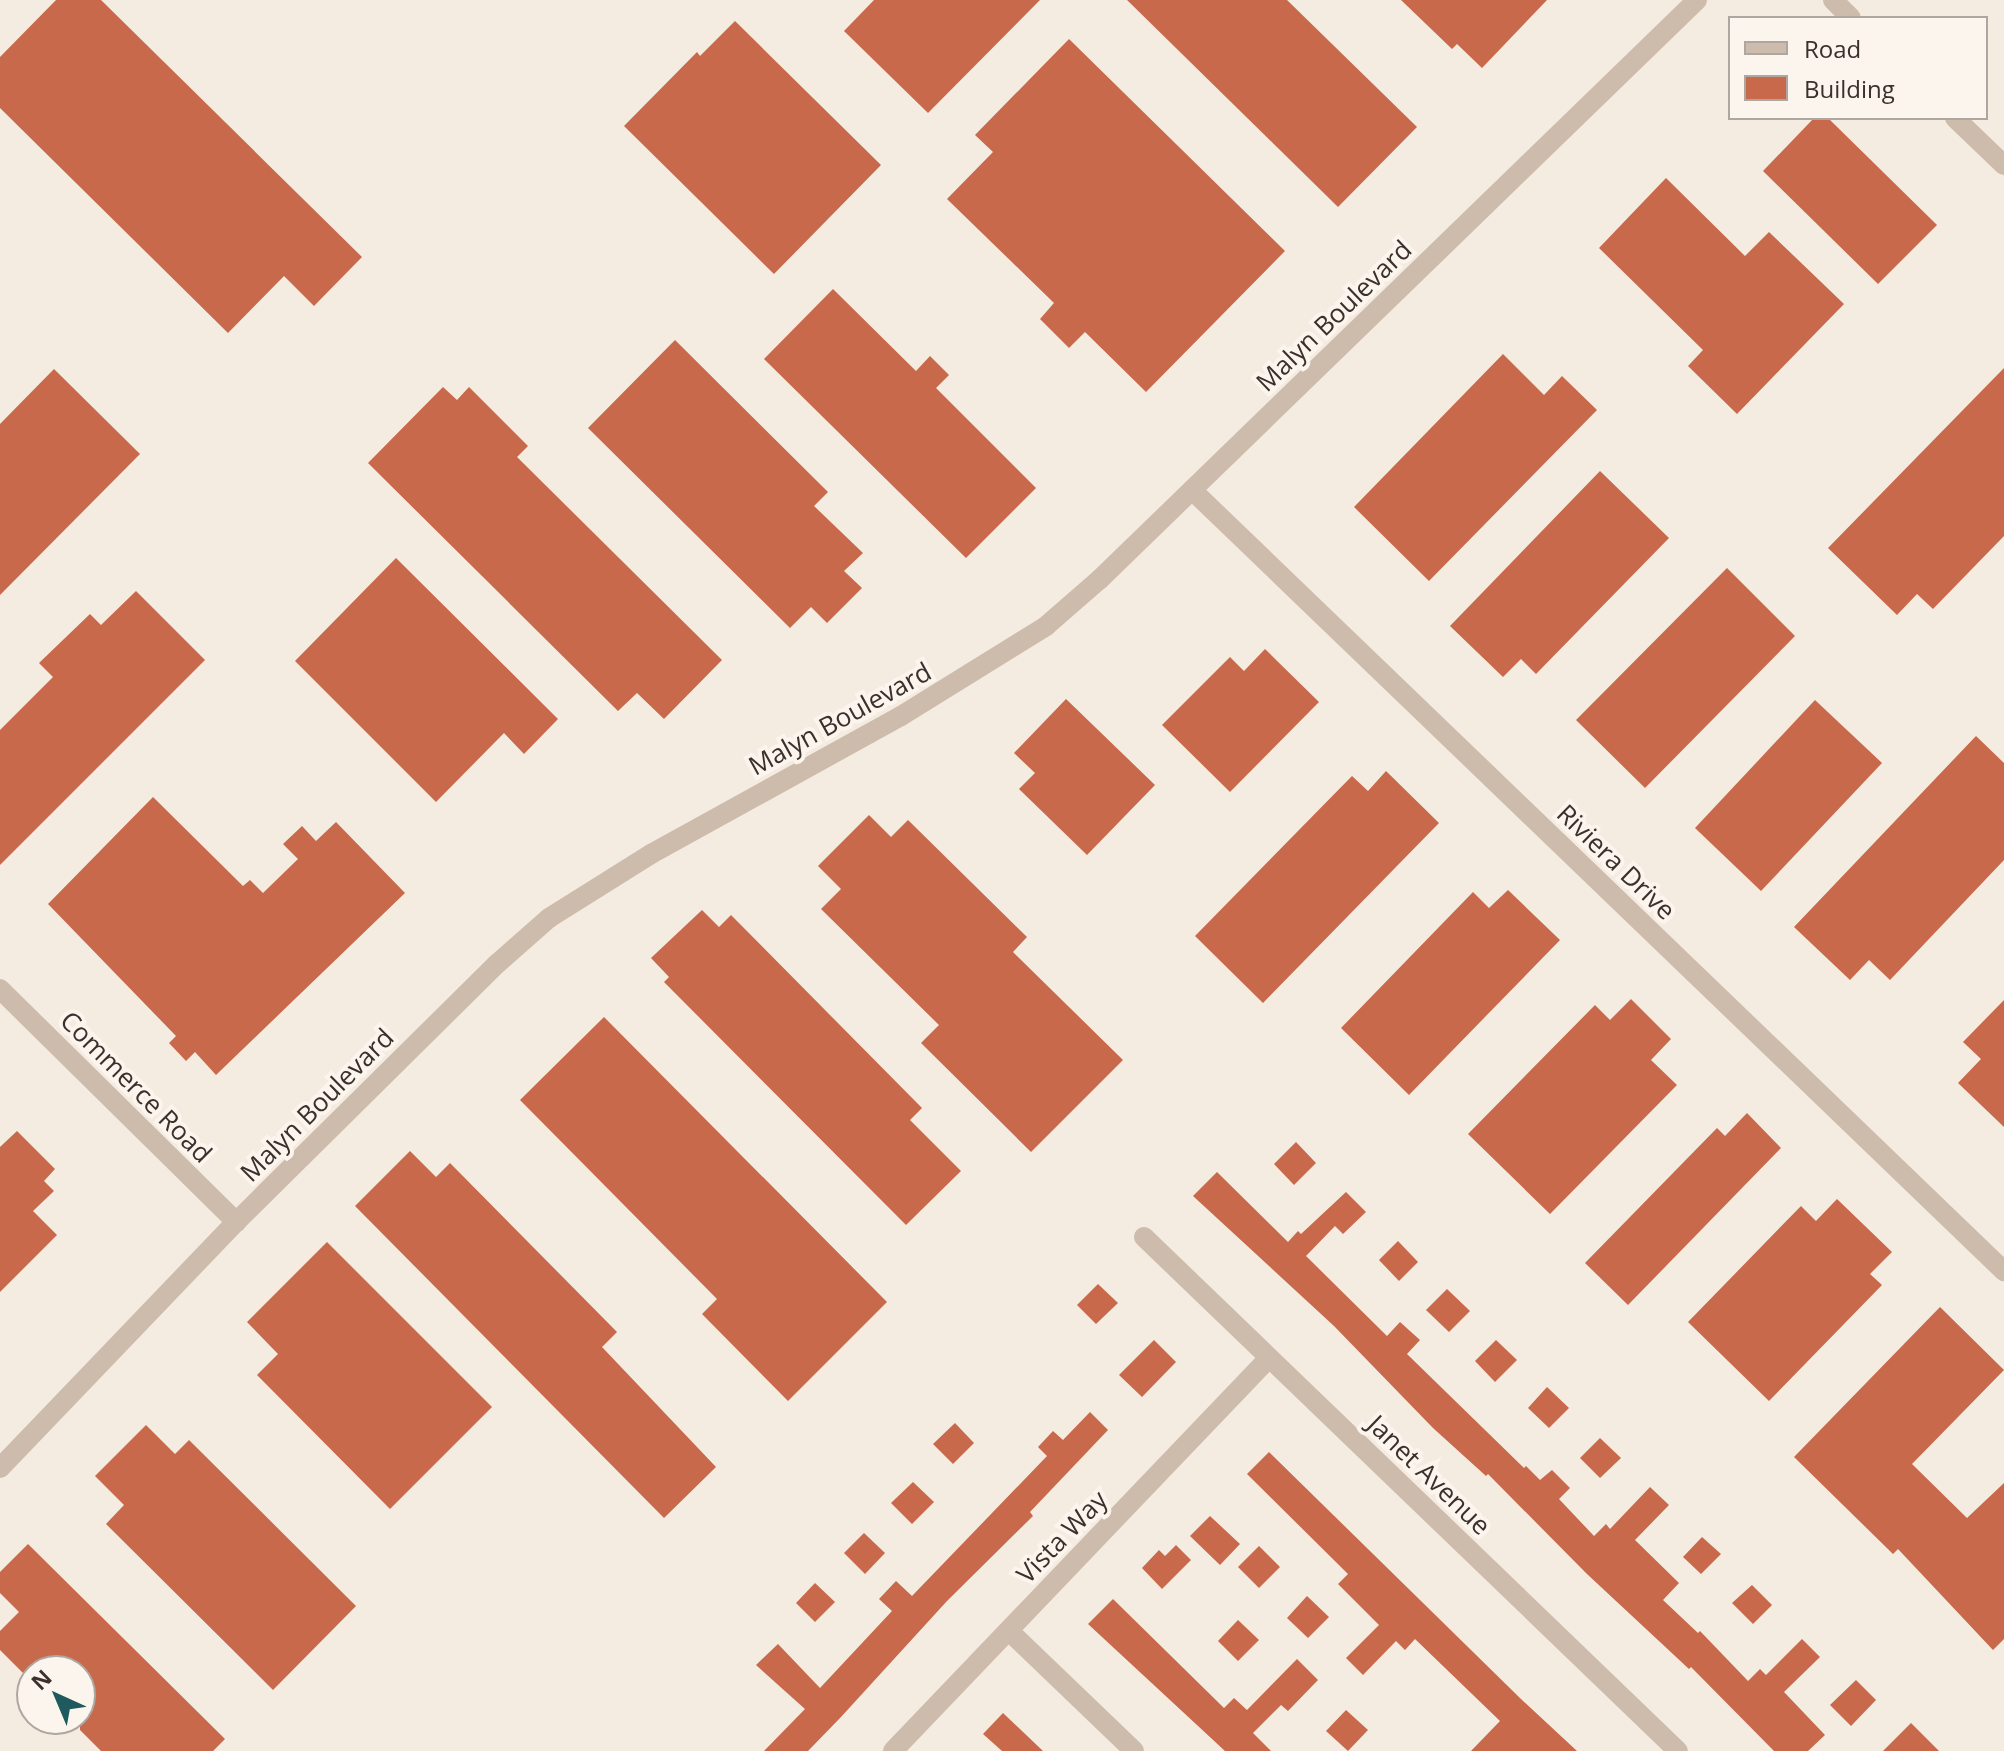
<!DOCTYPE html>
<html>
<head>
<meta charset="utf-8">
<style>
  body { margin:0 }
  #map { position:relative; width:2004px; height:1751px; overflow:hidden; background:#f4ebe1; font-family:"Open Sans",sans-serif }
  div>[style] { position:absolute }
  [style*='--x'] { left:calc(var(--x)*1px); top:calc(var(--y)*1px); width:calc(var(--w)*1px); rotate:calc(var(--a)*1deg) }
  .building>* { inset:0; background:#c8694b }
  .street>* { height:20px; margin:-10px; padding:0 10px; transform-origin:10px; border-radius:10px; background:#cdbbac }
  span { translate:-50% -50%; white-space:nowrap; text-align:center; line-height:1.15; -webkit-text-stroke:8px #fbf5ee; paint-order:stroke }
  .street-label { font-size:26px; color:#3b302b }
  .legend { position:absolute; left:1728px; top:16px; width:260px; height:104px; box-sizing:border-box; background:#fbf5ee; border:2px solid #aea6a0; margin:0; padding:10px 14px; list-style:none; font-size:24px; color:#3b302b }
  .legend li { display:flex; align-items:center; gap:16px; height:40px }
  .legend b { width:40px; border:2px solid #aea6a0 }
  .north { position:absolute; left:16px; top:1655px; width:80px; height:80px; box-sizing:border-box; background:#fbf5ee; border:2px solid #aea6a0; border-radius:50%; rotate:316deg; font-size:22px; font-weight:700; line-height:32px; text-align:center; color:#3b302b }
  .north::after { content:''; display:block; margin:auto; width:28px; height:36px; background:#1f5a5e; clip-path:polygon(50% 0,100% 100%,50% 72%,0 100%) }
</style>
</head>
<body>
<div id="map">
  <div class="building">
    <i style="clip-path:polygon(56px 0,101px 0,362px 257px,314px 306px,284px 276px,228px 333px,0 108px,0 57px)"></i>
    <i style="clip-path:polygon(874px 0,1040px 0,928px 113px,844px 31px)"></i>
    <i style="clip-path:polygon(1127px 0,1287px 0,1417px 127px,1338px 207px)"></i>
    <i style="clip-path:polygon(1401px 0,1547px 0,1482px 68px,1457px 44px,1452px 49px)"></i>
    <i style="clip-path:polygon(735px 21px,881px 165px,774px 274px,624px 126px,697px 52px,700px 56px)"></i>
    <i style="clip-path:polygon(1069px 39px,1285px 251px,1146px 392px,1085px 332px,1069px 348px,1040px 319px,1054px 303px,947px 199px,993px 152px,975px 135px)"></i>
    <i style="clip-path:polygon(1814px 118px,1828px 118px,1937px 225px,1878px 284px,1763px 171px)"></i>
    <i style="clip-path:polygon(1666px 178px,1745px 256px,1769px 232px,1844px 304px,1737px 414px,1688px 366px,1703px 350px,1599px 248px)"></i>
    <i style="clip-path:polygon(833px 289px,916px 371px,930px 356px,949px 375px,936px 388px,1036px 488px,966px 558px,764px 359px)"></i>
    <i style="clip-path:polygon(675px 340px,828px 492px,814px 506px,863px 553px,844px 571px,862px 588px,827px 623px,811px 607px,790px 628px,588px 428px)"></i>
    <i style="clip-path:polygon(1503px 354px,1544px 395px,1562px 376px,1597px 410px,1429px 581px,1354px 507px)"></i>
    <i style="clip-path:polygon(2004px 368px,2004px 536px,1933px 609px,1917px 594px,1897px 615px,1828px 548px)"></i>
    <i style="clip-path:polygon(54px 369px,140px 454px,0 595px,0 424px)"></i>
    <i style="clip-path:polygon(443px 387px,457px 400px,469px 387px,528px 446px,517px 457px,722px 660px,664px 719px,637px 693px,618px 711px,368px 463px)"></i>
    <i style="clip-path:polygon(1600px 471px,1669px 538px,1536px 674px,1521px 659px,1503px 677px,1450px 626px)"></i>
    <i style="clip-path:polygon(396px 558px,558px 719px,524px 754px,504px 733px,436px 802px,295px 661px)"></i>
    <i style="clip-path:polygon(1727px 568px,1795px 636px,1645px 788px,1576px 720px)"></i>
    <i style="clip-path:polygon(136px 591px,205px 660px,0 865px,0 730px,53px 677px,39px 663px,90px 614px,101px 625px)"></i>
    <i style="clip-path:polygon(1265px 649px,1319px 702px,1230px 792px,1162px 725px,1230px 657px,1244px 671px)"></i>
    <i style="clip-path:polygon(1066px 699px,1155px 785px,1087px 855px,1019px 789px,1035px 773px,1014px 753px)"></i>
    <i style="clip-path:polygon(1815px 700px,1882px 763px,1761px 891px,1695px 828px)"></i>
    <i style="clip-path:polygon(1976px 736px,2004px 763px,2004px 860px,1890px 980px,1869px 960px,1850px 980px,1794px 927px)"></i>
    <i style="clip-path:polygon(1386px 771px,1439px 823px,1263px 1003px,1195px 936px,1352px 776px,1368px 791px)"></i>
    <i style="clip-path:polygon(153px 797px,243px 886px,250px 880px,263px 893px,298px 859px,283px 844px,302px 826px,316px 841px,336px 822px,405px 893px,216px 1075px,195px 1052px,186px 1061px,169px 1043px,176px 1036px,48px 904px)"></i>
    <i style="clip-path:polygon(869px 815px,891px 837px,908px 820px,1027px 937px,1013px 952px,1123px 1060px,1031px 1152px,921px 1043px,939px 1025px,821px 909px,841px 889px,818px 866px)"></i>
    <i style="clip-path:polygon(1508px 890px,1560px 940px,1409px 1095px,1341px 1028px,1473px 892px,1489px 908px)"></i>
    <i style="clip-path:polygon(702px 910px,719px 927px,731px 915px,922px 1108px,910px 1120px,961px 1171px,906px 1225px,664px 982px,669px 977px,651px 958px)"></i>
    <i style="clip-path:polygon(1631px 999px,1671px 1039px,1651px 1060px,1677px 1085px,1550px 1214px,1468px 1134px,1595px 1005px,1610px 1020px)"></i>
    <i style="clip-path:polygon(2004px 1000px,2004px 1127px,1958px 1083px,1981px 1059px,1963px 1042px)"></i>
    <i style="clip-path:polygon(604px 1017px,887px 1302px,788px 1401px,702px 1314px,717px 1299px,520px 1100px)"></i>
    <i style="clip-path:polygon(1747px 1113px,1781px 1148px,1628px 1305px,1585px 1263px,1717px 1128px,1725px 1136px)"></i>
    <i style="clip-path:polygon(17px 1131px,55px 1169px,44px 1181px,54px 1191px,33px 1211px,57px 1235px,0 1292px,0 1147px)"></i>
    <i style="clip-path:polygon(1296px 1142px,1316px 1163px,1294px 1185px,1274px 1164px)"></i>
    <i style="clip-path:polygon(410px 1151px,436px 1177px,450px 1163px,617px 1332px,602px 1347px,716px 1467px,664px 1518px,355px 1206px)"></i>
    <i style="clip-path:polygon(1217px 1172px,1288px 1242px,1298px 1231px,1301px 1234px,1346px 1192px,1366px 1212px,1343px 1234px,1335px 1226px,1306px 1256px,1387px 1336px,1400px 1322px,1420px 1340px,1407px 1354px,1524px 1468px,1526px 1466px,1540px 1480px,1552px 1470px,1570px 1488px,1559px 1499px,1594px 1536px,1606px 1524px,1610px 1529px,1650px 1487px,1669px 1505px,1635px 1540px,1679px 1583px,1663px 1600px,1698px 1633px,1700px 1631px,1748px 1681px,1760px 1669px,1766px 1675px,1802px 1639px,1820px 1657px,1784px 1692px,1825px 1735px,1808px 1751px,1774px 1751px,1691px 1667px,1689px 1669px,1587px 1574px,1488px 1474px,1486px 1476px,1433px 1428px,1334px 1326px,1193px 1196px)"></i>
    <i style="clip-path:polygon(1837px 1199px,1892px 1252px,1870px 1274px,1882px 1285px,1769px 1401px,1688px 1322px,1801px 1206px,1816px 1221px)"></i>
    <i style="clip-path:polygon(1398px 1241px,1418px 1262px,1399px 1281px,1379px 1260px)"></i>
    <i style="clip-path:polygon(327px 1242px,492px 1407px,390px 1509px,257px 1375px,278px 1354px,247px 1322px)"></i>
    <i style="clip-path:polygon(1098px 1284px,1118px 1303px,1096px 1324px,1077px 1305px)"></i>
    <i style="clip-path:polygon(1447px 1289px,1470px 1311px,1449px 1332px,1426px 1310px)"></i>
    <i style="clip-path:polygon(1940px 1307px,2004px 1370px,1912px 1464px,1967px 1518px,2004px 1483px,2004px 1639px,1993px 1650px,1898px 1549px,1893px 1554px,1794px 1457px)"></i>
    <i style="clip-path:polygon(1154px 1340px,1176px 1362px,1142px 1397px,1119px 1375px)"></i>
    <i style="clip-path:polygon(1496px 1340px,1517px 1360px,1495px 1382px,1475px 1361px)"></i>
    <i style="clip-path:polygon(1547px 1387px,1569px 1408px,1549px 1428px,1528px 1408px)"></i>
    <i style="clip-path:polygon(1090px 1412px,1108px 1430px,1030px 1512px,1033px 1516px,947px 1601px,841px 1717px,808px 1751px,764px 1751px,805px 1709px,756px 1665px,778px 1644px,820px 1688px,892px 1611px,879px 1599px,896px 1581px,912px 1596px,1047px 1456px,1038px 1447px,1053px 1431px,1063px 1440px)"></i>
    <i style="clip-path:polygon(955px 1423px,974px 1443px,953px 1464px,933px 1444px)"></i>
    <i style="clip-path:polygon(146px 1425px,175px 1454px,189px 1440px,356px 1606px,273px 1690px,106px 1524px,124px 1505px,95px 1476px)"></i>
    <i style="clip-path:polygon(1600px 1438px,1621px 1458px,1600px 1478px,1580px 1458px)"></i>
    <i style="clip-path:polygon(1269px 1452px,1521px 1699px,1577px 1751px,1471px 1751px,1500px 1721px,1415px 1639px,1405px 1650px,1396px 1641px,1363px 1675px,1346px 1658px,1379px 1625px,1338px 1584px,1348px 1574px,1247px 1474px)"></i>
    <i style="clip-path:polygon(913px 1482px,934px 1502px,912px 1524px,891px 1503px)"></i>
    <i style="clip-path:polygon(1210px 1516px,1240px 1544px,1220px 1565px,1190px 1536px)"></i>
    <i style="clip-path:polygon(864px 1533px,885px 1553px,865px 1574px,844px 1553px)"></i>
    <i style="clip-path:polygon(1702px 1537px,1721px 1554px,1701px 1574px,1683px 1557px)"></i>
    <i style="clip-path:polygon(28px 1544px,225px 1739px,213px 1751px,101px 1751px,80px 1730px,80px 1671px,32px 1671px,32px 1682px,0 1650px,0 1631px,19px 1612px,0 1593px,0 1572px)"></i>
    <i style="clip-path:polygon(1176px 1545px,1191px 1560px,1162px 1589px,1142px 1568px,1159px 1550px,1165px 1556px)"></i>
    <i style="clip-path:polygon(1259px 1546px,1280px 1567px,1259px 1588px,1238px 1567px)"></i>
    <i style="clip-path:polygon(815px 1583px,835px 1602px,815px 1622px,796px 1603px)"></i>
    <i style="clip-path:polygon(1752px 1585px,1772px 1605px,1753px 1624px,1732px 1603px)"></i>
    <i style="clip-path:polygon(1307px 1596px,1329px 1617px,1308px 1638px,1287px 1618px)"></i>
    <i style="clip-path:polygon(1113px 1599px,1224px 1708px,1234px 1698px,1247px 1710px,1297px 1659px,1318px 1680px,1288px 1711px,1281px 1705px,1253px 1733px,1271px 1751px,1225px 1751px,1088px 1624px)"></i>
    <i style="clip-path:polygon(1238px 1620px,1259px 1640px,1238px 1661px,1218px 1641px)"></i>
    <i style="clip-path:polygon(1856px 1680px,1876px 1700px,1851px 1726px,1830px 1705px)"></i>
    <i style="clip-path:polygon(1346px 1710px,1368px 1730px,1348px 1751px,1326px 1731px)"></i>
    <i style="clip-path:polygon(1003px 1713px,1043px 1751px,1002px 1751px,983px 1734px)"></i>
    <i style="clip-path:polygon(1911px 1723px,1939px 1751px,1883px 1751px)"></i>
  </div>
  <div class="street">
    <i style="--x:1833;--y:0;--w:25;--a:45"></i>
    <i style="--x:1955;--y:118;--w:68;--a:43.8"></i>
    <i style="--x:1192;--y:490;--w:1127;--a:43.89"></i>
    <i style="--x:0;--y:989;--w:332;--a:44.6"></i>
    <i style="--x:1144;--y:1237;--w:741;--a:43.91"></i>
    <i style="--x:0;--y:1468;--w:341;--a:-46.2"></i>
    <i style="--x:236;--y:1222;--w:368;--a:-44.7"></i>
    <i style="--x:498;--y:963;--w:68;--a:-41.4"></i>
    <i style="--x:549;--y:918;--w:120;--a:-32.1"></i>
    <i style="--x:651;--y:854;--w:286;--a:-28.9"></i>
    <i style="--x:901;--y:716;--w:171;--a:-31.8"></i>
    <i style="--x:1046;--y:626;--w:70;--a:-41"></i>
    <i style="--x:1099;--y:580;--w:833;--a:-44.12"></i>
    <i style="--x:1009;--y:1631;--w:173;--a:43.8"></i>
    <i style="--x:893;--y:1751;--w:544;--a:-46.27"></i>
  </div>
  <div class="street-label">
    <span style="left:1334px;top:316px;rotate:-44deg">Malyn Boulevard</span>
    <span style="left:840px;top:719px;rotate:-29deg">Malyn Boulevard</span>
    <span style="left:1616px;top:862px;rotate:44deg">Riviera Drive</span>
    <span style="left:136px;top:1087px;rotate:45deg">Commerce Road</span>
    <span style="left:317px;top:1105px;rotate:-45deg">Malyn Boulevard</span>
    <span style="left:1429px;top:1475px;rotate:44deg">Janet Avenue</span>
    <span style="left:1062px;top:1537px;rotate:-46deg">Vista Way</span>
  </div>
  <ul class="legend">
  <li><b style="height:10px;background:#cdbbac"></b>Road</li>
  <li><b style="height:22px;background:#c8694b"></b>Building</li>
  </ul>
  <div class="north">N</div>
</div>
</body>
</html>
